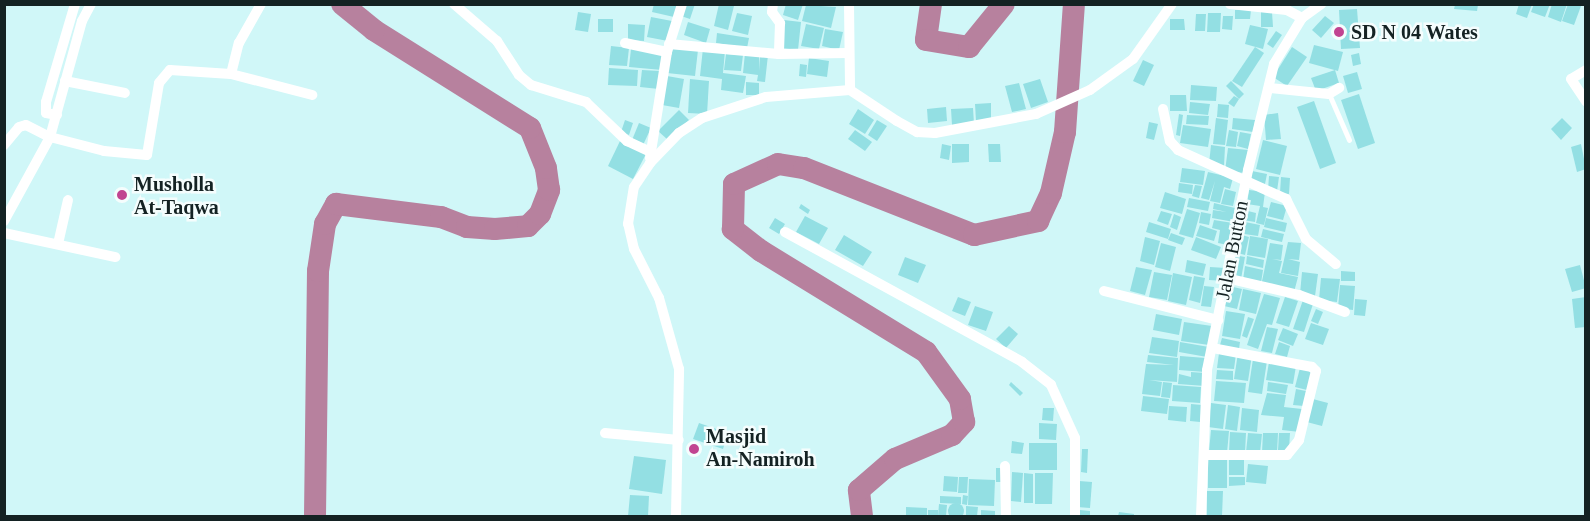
<!DOCTYPE html>
<html>
<head>
<meta charset="utf-8">
<style>
  body { margin:0 }
  #map { position:relative; width:1590px; height:521px; overflow:hidden; background:#d0f7f8; font-family:Georgia,serif }
  div>[style] { position:absolute }
  [style*='--x'] { left:calc(var(--x)*1px); top:calc(var(--y)*1px); width:calc(var(--w)*1px); rotate:calc(var(--a)*1deg) }
  .river>* { height:22px; margin:-11px; padding:0 11px; transform-origin:11px; border-radius:11px; background:#b7819e }
  .building>* { inset:0; background:#93dfe3 }
  .round { border-radius:50% }
  .service>* { height:5px; margin:-2.5px; padding:0 2.5px; transform-origin:2.5px; border-radius:2.5px; background:#fff }
  .minor>* { height:10px; margin:-5px; padding:0 5px; transform-origin:5px; border-radius:5px; background:#fff }
  .dots>* { width:16px; height:16px; translate:-50% -50%; box-sizing:border-box; border:3px solid #f5fdfd; border-radius:50% }
  span { translate:-50% -50%; white-space:nowrap; text-align:center; line-height:1.15; -webkit-text-stroke:5px #f5fdfd; paint-order:stroke }
  .poi-label { font-size:20px; color:#142223; font-weight:700 }
  .left { translate:0 -50%; text-align:left }
  .street-label { font-size:20px; color:#142223 }
  .frame { position:absolute; inset:0; border:6px solid #142223; pointer-events:none }
</style>
</head>
<body>
<div id="map">
  <div class="river">
    <i style="--x:931;--y:4;--w:36;--a:98"></i>
    <i style="--x:926;--y:40;--w:44;--a:9.2"></i>
    <i style="--x:969;--y:47;--w:55;--a:-50.9"></i>
    <i style="--x:315;--y:516;--w:245;--a:-89.3"></i>
    <i style="--x:318;--y:271;--w:48;--a:-81.5"></i>
    <i style="--x:325;--y:224;--w:23;--a:-61"></i>
    <i style="--x:336;--y:204;--w:106;--a:7.1"></i>
    <i style="--x:441;--y:217;--w:28;--a:21"></i>
    <i style="--x:467;--y:227;--w:28;--a:4"></i>
    <i style="--x:495;--y:229;--w:33;--a:-5"></i>
    <i style="--x:528;--y:226;--w:17;--a:-45"></i>
    <i style="--x:540;--y:214;--w:26;--a:-69"></i>
    <i style="--x:549;--y:190;--w:22;--a:-98"></i>
    <i style="--x:546;--y:168;--w:43;--a:-111.8"></i>
    <i style="--x:530;--y:128;--w:184;--a:-147.9"></i>
    <i style="--x:374;--y:30;--w:41;--a:-140.9"></i>
    <i style="--x:862;--y:516;--w:26;--a:-97"></i>
    <i style="--x:859;--y:490;--w:48;--a:-40.7"></i>
    <i style="--x:895;--y:459;--w:62;--a:-22.8"></i>
    <i style="--x:952;--y:435;--w:18;--a:-47"></i>
    <i style="--x:964;--y:422;--w:23;--a:-100"></i>
    <i style="--x:960;--y:399;--w:58;--a:-125.9"></i>
    <i style="--x:926;--y:352;--w:193;--a:-148.5"></i>
    <i style="--x:761;--y:251;--w:36;--a:-142"></i>
    <i style="--x:733;--y:229;--w:45;--a:-88.7"></i>
    <i style="--x:734;--y:184;--w:48;--a:-24.4"></i>
    <i style="--x:778;--y:164;--w:26;--a:9"></i>
    <i style="--x:804;--y:168;--w:183;--a:21.5"></i>
    <i style="--x:974;--y:235;--w:66;--a:-12.3"></i>
    <i style="--x:1038;--y:221;--w:31;--a:-65"></i>
    <i style="--x:1051;--y:193;--w:63;--a:-77.1"></i>
    <i style="--x:1065;--y:132;--w:128;--a:-86"></i>
  </div>
  <div class="building">
    <i style="clip-path:polygon(654px 4px,677px 4px,674px 17px,652px 12px)"></i>
    <i style="clip-path:polygon(685px 4px,695px 4px,690px 19px,681px 16px)"></i>
    <i style="clip-path:polygon(719px 4px,734px 6px,728px 30px,714px 26px)"></i>
    <i style="clip-path:polygon(786px 4px,803px 4px,798px 20px,783px 15px)"></i>
    <i style="clip-path:polygon(1519px 4px,1532px 4px,1527px 18px,1516px 14px)"></i>
    <i style="clip-path:polygon(1534px 4px,1550px 4px,1545px 17px,1531px 12px)"></i>
    <i style="clip-path:polygon(1552px 4px,1567px 4px,1561px 22px,1548px 17px)"></i>
    <i style="clip-path:polygon(1568px 4px,1581px 6px,1574px 25px,1562px 21px)"></i>
    <i style="clip-path:polygon(806px 5px,836px 7px,831px 28px,802px 21px)"></i>
    <i style="clip-path:polygon(1455px 5px,1478px 5px,1477px 11px,1454px 9px)"></i>
    <i style="clip-path:polygon(1357px 9px,1360px 48px,1341px 49px,1339px 10px)"></i>
    <i style="clip-path:polygon(1235px 10px,1251px 10px,1250px 19px,1235px 19px)"></i>
    <i style="clip-path:polygon(578px 12px,591px 14px,588px 32px,575px 30px)"></i>
    <i style="clip-path:polygon(1261px 12px,1272px 12px,1273px 27px,1261px 27px)"></i>
    <i style="clip-path:polygon(737px 13px,752px 16px,748px 35px,732px 31px)"></i>
    <i style="clip-path:polygon(1208px 13px,1221px 13px,1220px 32px,1207px 32px)"></i>
    <i style="clip-path:polygon(1196px 14px,1206px 14px,1205px 31px,1195px 31px)"></i>
    <i style="clip-path:polygon(1223px 16px,1233px 16px,1232px 30px,1222px 29px)"></i>
    <i style="clip-path:polygon(1325px 16px,1334px 23px,1321px 38px,1312px 30px)"></i>
    <i style="clip-path:polygon(651px 17px,672px 21px,668px 41px,647px 37px)"></i>
    <i style="clip-path:polygon(598px 19px,613px 19px,613px 32px,598px 32px)"></i>
    <i style="clip-path:polygon(1170px 19px,1184px 19px,1185px 30px,1170px 30px)"></i>
    <i style="clip-path:polygon(784px 20px,801px 22px,798px 50px,781px 48px)"></i>
    <i style="clip-path:polygon(688px 22px,710px 29px,706px 43px,684px 35px)"></i>
    <i style="clip-path:polygon(628px 24px,645px 25px,644px 41px,628px 40px)"></i>
    <i style="clip-path:polygon(806px 24px,824px 28px,819px 49px,801px 46px)"></i>
    <i style="clip-path:polygon(1250px 25px,1268px 29px,1263px 49px,1245px 44px)"></i>
    <i style="clip-path:polygon(825px 29px,843px 32px,839px 50px,822px 46px)"></i>
    <i style="clip-path:polygon(1276px 31px,1282px 35px,1273px 48px,1267px 44px)"></i>
    <i style="clip-path:polygon(717px 33px,749px 38px,747px 48px,716px 43px)"></i>
    <i style="clip-path:polygon(1314px 45px,1343px 52px,1338px 71px,1309px 63px)"></i>
    <i style="clip-path:polygon(611px 46px,629px 48px,627px 66px,609px 65px)"></i>
    <i style="clip-path:polygon(670px 47px,698px 50px,695px 76px,667px 73px)"></i>
    <i style="clip-path:polygon(1255px 47px,1264px 53px,1242px 87px,1232px 81px)"></i>
    <i style="clip-path:polygon(1292px 47px,1307px 57px,1287px 86px,1273px 77px)"></i>
    <i style="clip-path:polygon(703px 48px,725px 51px,723px 73px,746px 76px,743px 93px,721px 90px,722px 79px,700px 76px)"></i>
    <i style="clip-path:polygon(631px 49px,663px 52px,662px 70px,629px 67px)"></i>
    <i style="clip-path:polygon(745px 53px,759px 54px,759px 71px,760px 54px,768px 55px,765px 82px,757px 81px,758px 75px,743px 73px)"></i>
    <i style="clip-path:polygon(1359px 53px,1361px 64px,1353px 66px,1351px 55px)"></i>
    <i style="clip-path:polygon(726px 54px,743px 55px,741px 71px,724px 70px)"></i>
    <i style="clip-path:polygon(809px 58px,829px 61px,827px 77px,807px 74px)"></i>
    <i style="clip-path:polygon(1143px 60px,1154px 65px,1144px 86px,1133px 81px)"></i>
    <i style="clip-path:polygon(800px 64px,807px 65px,806px 77px,799px 76px)"></i>
    <i style="clip-path:polygon(609px 68px,638px 70px,637px 86px,608px 85px)"></i>
    <i style="clip-path:polygon(642px 70px,660px 71px,659px 89px,640px 87px)"></i>
    <i style="clip-path:polygon(1335px 70px,1339px 83px,1316px 91px,1311px 78px)"></i>
    <i style="clip-path:polygon(1357px 72px,1362px 89px,1348px 93px,1343px 76px)"></i>
    <i style="clip-path:polygon(667px 76px,684px 79px,679px 108px,662px 105px)"></i>
    <i style="clip-path:polygon(690px 79px,709px 81px,707px 114px,688px 113px)"></i>
    <i style="clip-path:polygon(1040px 79px,1048px 102px,1031px 108px,1023px 84px)"></i>
    <i style="clip-path:polygon(1231px 81px,1244px 94px,1239px 99px,1226px 86px)"></i>
    <i style="clip-path:polygon(746px 82px,759px 83px,759px 95px,746px 95px)"></i>
    <i style="clip-path:polygon(1019px 83px,1026px 109px,1012px 112px,1005px 86px)"></i>
    <i style="clip-path:polygon(1191px 85px,1217px 87px,1216px 101px,1190px 100px)"></i>
    <i style="clip-path:polygon(1359px 94px,1375px 143px,1358px 149px,1341px 100px)"></i>
    <i style="clip-path:polygon(1170px 95px,1186px 95px,1187px 111px,1170px 111px)"></i>
    <i style="clip-path:polygon(1234px 96px,1239px 99px,1234px 107px,1228px 103px)"></i>
    <i style="clip-path:polygon(1314px 101px,1336px 163px,1320px 169px,1297px 107px)"></i>
    <i style="clip-path:polygon(1190px 102px,1210px 104px,1208px 115px,1189px 113px)"></i>
    <i style="clip-path:polygon(991px 103px,991px 120px,976px 121px,975px 104px)"></i>
    <i style="clip-path:polygon(1218px 104px,1229px 105px,1228px 118px,1217px 117px)"></i>
    <i style="clip-path:polygon(946px 107px,947px 121px,928px 123px,927px 109px)"></i>
    <i style="clip-path:polygon(973px 108px,974px 124px,952px 125px,951px 109px)"></i>
    <i style="clip-path:polygon(858px 109px,874px 120px,865px 134px,849px 124px)"></i>
    <i style="clip-path:polygon(679px 110px,689px 120px,668px 140px,658px 131px)"></i>
    <i style="clip-path:polygon(1278px 113px,1281px 139px,1266px 140px,1264px 115px)"></i>
    <i style="clip-path:polygon(1179px 114px,1183px 115px,1180px 136px,1176px 135px)"></i>
    <i style="clip-path:polygon(1187px 115px,1209px 116px,1208px 125px,1186px 124px)"></i>
    <i style="clip-path:polygon(1216px 118px,1228px 120px,1225px 145px,1213px 144px)"></i>
    <i style="clip-path:polygon(1233px 118px,1255px 120px,1253px 132px,1232px 129px)"></i>
    <i style="clip-path:polygon(1562px 118px,1572px 128px,1561px 140px,1551px 129px)"></i>
    <i style="clip-path:polygon(625px 120px,633px 123px,629px 135px,621px 132px)"></i>
    <i style="clip-path:polygon(877px 120px,887px 126px,877px 141px,868px 135px)"></i>
    <i style="clip-path:polygon(1149px 122px,1158px 124px,1154px 140px,1146px 138px)"></i>
    <i style="clip-path:polygon(639px 123px,651px 128px,643px 145px,632px 140px)"></i>
    <i style="clip-path:polygon(1183px 125px,1211px 129px,1208px 147px,1180px 143px)"></i>
    <i style="clip-path:polygon(855px 130px,872px 142px,865px 151px,848px 139px)"></i>
    <i style="clip-path:polygon(1229px 130px,1238px 132px,1236px 147px,1226px 146px)"></i>
    <i style="clip-path:polygon(1240px 132px,1251px 134px,1248px 149px,1237px 146px)"></i>
    <i style="clip-path:polygon(1263px 140px,1287px 146px,1280px 175px,1256px 169px)"></i>
    <i style="clip-path:polygon(620px 141px,646px 154px,633px 179px,608px 166px)"></i>
    <i style="clip-path:polygon(942px 144px,951px 146px,949px 160px,940px 158px)"></i>
    <i style="clip-path:polygon(952px 144px,969px 144px,969px 162px,952px 163px)"></i>
    <i style="clip-path:polygon(988px 144px,1000px 144px,1001px 162px,989px 162px)"></i>
    <i style="clip-path:polygon(1581px 144px,1586px 169px,1577px 172px,1571px 147px)"></i>
    <i style="clip-path:polygon(1211px 145px,1225px 147px,1224px 166px,1209px 164px)"></i>
    <i style="clip-path:polygon(1228px 148px,1248px 150px,1245px 173px,1225px 171px)"></i>
    <i style="clip-path:polygon(1182px 168px,1205px 171px,1203px 185px,1180px 182px)"></i>
    <i style="clip-path:polygon(1252px 171px,1267px 174px,1265px 184px,1249px 181px)"></i>
    <i style="clip-path:polygon(1208px 172px,1233px 178px,1230px 189px,1224px 187px,1220px 203px,1210px 201px,1215px 181px,1209px 200px,1201px 198px)"></i>
    <i style="clip-path:polygon(1269px 176px,1279px 177px,1277px 191px,1268px 190px)"></i>
    <i style="clip-path:polygon(1281px 177px,1290px 178px,1289px 194px,1280px 193px)"></i>
    <i style="clip-path:polygon(1179px 183px,1193px 185px,1192px 194px,1178px 192px)"></i>
    <i style="clip-path:polygon(1195px 185px,1202px 186px,1199px 198px,1192px 196px)"></i>
    <i style="clip-path:polygon(1225px 189px,1236px 192px,1233px 206px,1221px 204px)"></i>
    <i style="clip-path:polygon(1249px 190px,1265px 192px,1263px 207px,1268px 208px,1264px 225px,1256px 223px,1260px 206px,1247px 204px)"></i>
    <i style="clip-path:polygon(1165px 192px,1186px 199px,1182px 214px,1160px 208px)"></i>
    <i style="clip-path:polygon(1189px 198px,1210px 202px,1208px 211px,1187px 207px)"></i>
    <i style="clip-path:polygon(1271px 202px,1287px 206px,1283px 220px,1267px 216px)"></i>
    <i style="clip-path:polygon(1214px 203px,1235px 208px,1234px 222px,1212px 218px,1213px 210px,1227px 212px,1213px 209px)"></i>
    <i style="clip-path:polygon(801px 204px,810px 210px,808px 214px,799px 208px)"></i>
    <i style="clip-path:polygon(1187px 209px,1200px 213px,1193px 238px,1179px 234px)"></i>
    <i style="clip-path:polygon(1244px 210px,1256px 213px,1255px 222px,1243px 220px)"></i>
    <i style="clip-path:polygon(1161px 211px,1172px 214px,1168px 225px,1157px 221px)"></i>
    <i style="clip-path:polygon(1201px 212px,1211px 214px,1209px 225px,1199px 223px)"></i>
    <i style="clip-path:polygon(1174px 214px,1181px 217px,1177px 230px,1170px 227px)"></i>
    <i style="clip-path:polygon(805px 216px,828px 228px,819px 244px,796px 232px)"></i>
    <i style="clip-path:polygon(775px 218px,785px 224px,779px 234px,769px 228px)"></i>
    <i style="clip-path:polygon(1266px 218px,1287px 223px,1285px 232px,1264px 227px)"></i>
    <i style="clip-path:polygon(1214px 220px,1233px 223px,1228px 245px,1218px 243px,1220px 230px,1212px 228px)"></i>
    <i style="clip-path:polygon(1240px 221px,1260px 225px,1258px 236px,1238px 233px)"></i>
    <i style="clip-path:polygon(1149px 222px,1171px 229px,1168px 239px,1146px 232px)"></i>
    <i style="clip-path:polygon(1200px 225px,1217px 231px,1214px 241px,1196px 236px)"></i>
    <i style="clip-path:polygon(1263px 229px,1284px 234px,1282px 242px,1261px 237px)"></i>
    <i style="clip-path:polygon(1171px 233px,1185px 238px,1182px 245px,1168px 240px)"></i>
    <i style="clip-path:polygon(1238px 234px,1249px 237px,1245px 255px,1234px 252px)"></i>
    <i style="clip-path:polygon(844px 235px,872px 252px,863px 266px,835px 250px)"></i>
    <i style="clip-path:polygon(1250px 236px,1268px 239px,1265px 258px,1247px 255px)"></i>
    <i style="clip-path:polygon(1145px 237px,1160px 241px,1154px 265px,1140px 261px)"></i>
    <i style="clip-path:polygon(1196px 237px,1221px 247px,1216px 259px,1191px 250px)"></i>
    <i style="clip-path:polygon(1288px 242px,1301px 243px,1299px 260px,1288px 259px,1300px 262px,1298px 276px,1281px 273px)"></i>
    <i style="clip-path:polygon(1161px 243px,1176px 247px,1170px 271px,1155px 267px)"></i>
    <i style="clip-path:polygon(1270px 243px,1283px 245px,1281px 260px,1272px 259px,1282px 261px,1279px 273px,1298px 277px,1294px 292px,1261px 286px)"></i>
    <i style="clip-path:polygon(1234px 255px,1245px 257px,1241px 279px,1230px 277px)"></i>
    <i style="clip-path:polygon(1247px 256px,1264px 260px,1263px 268px,1246px 264px)"></i>
    <i style="clip-path:polygon(905px 257px,926px 265px,918px 283px,898px 275px)"></i>
    <i style="clip-path:polygon(1187px 260px,1206px 264px,1203px 276px,1185px 272px)"></i>
    <i style="clip-path:polygon(1580px 265px,1586px 288px,1572px 292px,1565px 269px)"></i>
    <i style="clip-path:polygon(1245px 266px,1263px 270px,1261px 283px,1243px 280px)"></i>
    <i style="clip-path:polygon(1136px 267px,1152px 270px,1145px 295px,1130px 291px)"></i>
    <i style="clip-path:polygon(1210px 267px,1226px 268px,1225px 281px,1209px 280px)"></i>
    <i style="clip-path:polygon(1341px 271px,1355px 272px,1355px 281px,1341px 281px)"></i>
    <i style="clip-path:polygon(1154px 272px,1172px 275px,1167px 300px,1149px 297px)"></i>
    <i style="clip-path:polygon(1302px 272px,1318px 274px,1315px 296px,1300px 294px)"></i>
    <i style="clip-path:polygon(1173px 273px,1192px 277px,1186px 305px,1168px 301px)"></i>
    <i style="clip-path:polygon(1194px 276px,1205px 278px,1200px 303px,1189px 300px)"></i>
    <i style="clip-path:polygon(1321px 278px,1340px 279px,1337px 302px,1319px 300px)"></i>
    <i style="clip-path:polygon(1340px 285px,1355px 286px,1353px 310px,1338px 308px)"></i>
    <i style="clip-path:polygon(1204px 286px,1214px 287px,1211px 307px,1201px 306px)"></i>
    <i style="clip-path:polygon(1229px 286px,1242px 289px,1237px 309px,1224px 306px)"></i>
    <i style="clip-path:polygon(1243px 289px,1261px 293px,1256px 314px,1239px 310px)"></i>
    <i style="clip-path:polygon(1264px 294px,1280px 298px,1272px 325px,1267px 324px,1258px 349px,1247px 345px)"></i>
    <i style="clip-path:polygon(958px 297px,971px 302px,965px 316px,952px 311px)"></i>
    <i style="clip-path:polygon(1285px 297px,1298px 301px,1289px 327px,1276px 323px)"></i>
    <i style="clip-path:polygon(1586px 297px,1586px 327px,1575px 328px,1572px 299px)"></i>
    <i style="clip-path:polygon(1355px 299px,1367px 300px,1365px 316px,1354px 315px)"></i>
    <i style="clip-path:polygon(1303px 300px,1313px 304px,1304px 332px,1293px 329px)"></i>
    <i style="clip-path:polygon(975px 306px,993px 312px,986px 331px,968px 325px)"></i>
    <i style="clip-path:polygon(1316px 309px,1323px 312px,1318px 324px,1311px 321px)"></i>
    <i style="clip-path:polygon(1226px 311px,1245px 314px,1240px 339px,1222px 336px)"></i>
    <i style="clip-path:polygon(1156px 314px,1182px 319px,1179px 335px,1153px 330px)"></i>
    <i style="clip-path:polygon(1248px 317px,1254px 319px,1247px 338px,1242px 336px)"></i>
    <i style="clip-path:polygon(1184px 322px,1212px 326px,1209px 345px,1181px 341px)"></i>
    <i style="clip-path:polygon(1311px 323px,1329px 329px,1323px 345px,1305px 339px)"></i>
    <i style="clip-path:polygon(1009px 326px,1018px 334px,1006px 348px,996px 339px)"></i>
    <i style="clip-path:polygon(1267px 327px,1278px 329px,1272px 353px,1261px 351px)"></i>
    <i style="clip-path:polygon(1283px 328px,1298px 334px,1293px 346px,1278px 340px)"></i>
    <i style="clip-path:polygon(1152px 337px,1179px 341px,1177px 357px,1149px 353px)"></i>
    <i style="clip-path:polygon(1222px 338px,1240px 342px,1239px 349px,1220px 345px)"></i>
    <i style="clip-path:polygon(1180px 342px,1209px 347px,1207px 357px,1179px 352px)"></i>
    <i style="clip-path:polygon(1279px 342px,1290px 346px,1287px 357px,1275px 354px)"></i>
    <i style="clip-path:polygon(1219px 353px,1236px 354px,1234px 369px,1217px 368px)"></i>
    <i style="clip-path:polygon(1238px 353px,1252px 355px,1248px 381px,1234px 379px)"></i>
    <i style="clip-path:polygon(1148px 355px,1178px 358px,1177px 382px,1149px 380px,1162px 382px,1160px 396px,1142px 394px,1146px 364px,1174px 365px,1147px 362px)"></i>
    <i style="clip-path:polygon(1180px 356px,1206px 358px,1205px 372px,1179px 370px)"></i>
    <i style="clip-path:polygon(1253px 359px,1267px 361px,1262px 394px,1248px 392px)"></i>
    <i style="clip-path:polygon(1269px 362px,1296px 366px,1293px 384px,1266px 380px)"></i>
    <i style="clip-path:polygon(1300px 368px,1312px 371px,1307px 390px,1295px 387px)"></i>
    <i style="clip-path:polygon(1217px 370px,1233px 371px,1233px 380px,1216px 379px)"></i>
    <i style="clip-path:polygon(1191px 372px,1205px 373px,1205px 386px,1178px 384px,1179px 374px,1191px 377px)"></i>
    <i style="clip-path:polygon(1216px 381px,1246px 383px,1244px 403px,1214px 401px)"></i>
    <i style="clip-path:polygon(1011px 382px,1023px 393px,1020px 396px,1009px 385px)"></i>
    <i style="clip-path:polygon(1163px 382px,1172px 383px,1170px 398px,1161px 397px)"></i>
    <i style="clip-path:polygon(1268px 382px,1288px 385px,1286px 394px,1267px 391px)"></i>
    <i style="clip-path:polygon(1173px 385px,1201px 387px,1200px 403px,1172px 401px)"></i>
    <i style="clip-path:polygon(1296px 389px,1306px 391px,1304px 406px,1293px 405px)"></i>
    <i style="clip-path:polygon(1267px 393px,1286px 395px,1284px 407px,1302px 409px,1300px 432px,1282px 430px,1284px 417px,1261px 415px)"></i>
    <i style="clip-path:polygon(1143px 396px,1169px 399px,1167px 414px,1141px 411px)"></i>
    <i style="clip-path:polygon(1309px 398px,1328px 403px,1322px 426px,1303px 421px)"></i>
    <i style="clip-path:polygon(1211px 403px,1226px 405px,1223px 429px,1208px 427px)"></i>
    <i style="clip-path:polygon(1191px 404px,1202px 405px,1200px 422px,1190px 421px)"></i>
    <i style="clip-path:polygon(1228px 405px,1240px 407px,1237px 431px,1225px 429px)"></i>
    <i style="clip-path:polygon(1169px 406px,1187px 407px,1186px 422px,1168px 420px)"></i>
    <i style="clip-path:polygon(1043px 408px,1054px 408px,1053px 421px,1042px 420px)"></i>
    <i style="clip-path:polygon(1242px 408px,1259px 410px,1257px 432px,1240px 430px)"></i>
    <i style="clip-path:polygon(699px 423px,728px 433px,723px 449px,693px 439px)"></i>
    <i style="clip-path:polygon(1039px 423px,1057px 424px,1056px 440px,1039px 439px)"></i>
    <i style="clip-path:polygon(1211px 430px,1229px 431px,1227px 453px,1209px 452px)"></i>
    <i style="clip-path:polygon(1230px 432px,1246px 433px,1245px 453px,1229px 452px)"></i>
    <i style="clip-path:polygon(1248px 433px,1262px 434px,1260px 453px,1246px 452px)"></i>
    <i style="clip-path:polygon(1263px 433px,1278px 433px,1277px 453px,1262px 452px)"></i>
    <i style="clip-path:polygon(1279px 433px,1290px 433px,1289px 450px,1278px 450px)"></i>
    <i style="clip-path:polygon(1012px 441px,1024px 443px,1022px 454px,1011px 453px)"></i>
    <i style="clip-path:polygon(1029px 443px,1057px 443px,1057px 470px,1029px 470px)"></i>
    <i style="clip-path:polygon(1082px 449px,1088px 449px,1087px 473px,1081px 472px)"></i>
    <i style="clip-path:polygon(634px 456px,666px 460px,662px 494px,629px 489px)"></i>
    <i style="clip-path:polygon(1208px 460px,1227px 460px,1227px 488px,1208px 488px)"></i>
    <i style="clip-path:polygon(1229px 460px,1244px 460px,1244px 475px,1229px 475px)"></i>
    <i style="clip-path:polygon(1248px 464px,1268px 466px,1266px 484px,1246px 482px)"></i>
    <i style="clip-path:polygon(996px 468px,1004px 468px,1004px 482px,996px 482px)"></i>
    <i style="clip-path:polygon(1012px 472px,1023px 473px,1021px 502px,1011px 501px)"></i>
    <i style="clip-path:polygon(1024px 473px,1033px 474px,1033px 503px,1024px 503px)"></i>
    <i style="clip-path:polygon(1035px 473px,1053px 473px,1052px 504px,1035px 504px)"></i>
    <i style="clip-path:polygon(944px 476px,958px 477px,957px 492px,943px 491px)"></i>
    <i style="clip-path:polygon(959px 477px,968px 477px,967px 493px,958px 493px)"></i>
    <i style="clip-path:polygon(1229px 477px,1245px 477px,1245px 485px,1229px 486px)"></i>
    <i style="clip-path:polygon(969px 479px,995px 480px,994px 506px,968px 505px)"></i>
    <i style="clip-path:polygon(1079px 481px,1092px 482px,1090px 508px,1077px 507px)"></i>
    <i style="clip-path:polygon(1207px 491px,1223px 491px,1222px 516px,1207px 516px)"></i>
    <i style="clip-path:polygon(630px 495px,649px 496px,648px 516px,628px 516px)"></i>
    <i style="clip-path:polygon(963px 495px,968px 496px,967px 505px,962px 504px)"></i>
    <i style="clip-path:polygon(940px 496px,961px 497px,961px 504px,940px 503px)"></i>
    <i class="round" style="left:948px;top:503px;width:16px;height:16px"></i>
    <i style="clip-path:polygon(939px 504px,947px 505px,946px 516px,938px 516px)"></i>
    <i style="clip-path:polygon(966px 506px,978px 507px,977px 516px,966px 516px)"></i>
    <i style="clip-path:polygon(906px 507px,927px 508px,927px 516px,906px 516px)"></i>
    <i style="clip-path:polygon(928px 510px,938px 510px,938px 516px,928px 516px)"></i>
    <i style="clip-path:polygon(981px 510px,995px 511px,995px 516px,981px 516px)"></i>
    <i style="clip-path:polygon(1080px 510px,1090px 511px,1090px 516px,1079px 516px)"></i>
    <i style="clip-path:polygon(1119px 512px,1134px 514px,1134px 516px,1118px 516px)"></i>
  </div>
  <div class="service">
    <i style="--x:1329;--y:94;--w:50;--a:66.5"></i>
  </div>
  <div class="minor">
    <i style="--x:454;--y:4;--w:57;--a:40.7"></i>
    <i style="--x:497;--y:41;--w:40;--a:57.1"></i>
    <i style="--x:519;--y:75;--w:16;--a:40"></i>
    <i style="--x:531;--y:85;--w:58;--a:17.2"></i>
    <i style="--x:586;--y:102;--w:57;--a:43.6"></i>
    <i style="--x:627;--y:141;--w:26;--a:25"></i>
    <i style="--x:773;--y:4;--w:8;--a:97"></i>
    <i style="--x:772;--y:12;--w:14;--a:54"></i>
    <i style="--x:780;--y:23;--w:31;--a:92"></i>
    <i style="--x:849;--y:4;--w:86;--a:89.3"></i>
    <i style="--x:850;--y:90;--w:56;--a:33.4"></i>
    <i style="--x:897;--y:121;--w:23;--a:29"></i>
    <i style="--x:917;--y:132;--w:18;--a:3"></i>
    <i style="--x:935;--y:133;--w:103;--a:-10.7"></i>
    <i style="--x:1036;--y:114;--w:59;--a:-24"></i>
    <i style="--x:1090;--y:90;--w:53;--a:-35.8"></i>
    <i style="--x:1133;--y:59;--w:67;--a:-54.7"></i>
    <i style="--x:1230;--y:4;--w:57;--a:6"></i>
    <i style="--x:1287;--y:10;--w:17;--a:28"></i>
    <i style="--x:625;--y:43;--w:43;--a:12.1"></i>
    <i style="--x:667;--y:52;--w:50;--a:-72.6"></i>
    <i style="--x:669;--y:44;--w:110;--a:5.2"></i>
    <i style="--x:779;--y:54;--w:69;--a:-0.8"></i>
    <i style="--x:1586;--y:70;--w:17;--a:149"></i>
    <i style="--x:1571;--y:79;--w:27;--a:56"></i>
    <i style="--x:231;--y:74;--w:32;--a:-76"></i>
    <i style="--x:239;--y:43;--w:45;--a:-60.6"></i>
    <i style="--x:65;--y:81;--w:61;--a:11.3"></i>
    <i style="--x:1269;--y:88;--w:60;--a:5.7"></i>
    <i style="--x:1329;--y:94;--w:12;--a:-31"></i>
    <i style="--x:1163;--y:109;--w:33;--a:78"></i>
    <i style="--x:1170;--y:141;--w:12;--a:48"></i>
    <i style="--x:1178;--y:150;--w:119;--a:24.4"></i>
    <i style="--x:1286;--y:199;--w:45;--a:63.4"></i>
    <i style="--x:1306;--y:239;--w:39;--a:40"></i>
    <i style="--x:57;--y:115;--w:11;--a:-170"></i>
    <i style="--x:46;--y:113;--w:11;--a:-90"></i>
    <i style="--x:46;--y:102;--w:102;--a:-73.5"></i>
    <i style="--x:4;--y:145;--w:23;--a:-50"></i>
    <i style="--x:19;--y:127;--w:7;--a:-16"></i>
    <i style="--x:26;--y:125;--w:27;--a:27"></i>
    <i style="--x:50;--y:137;--w:56;--a:14.5"></i>
    <i style="--x:104;--y:151;--w:43;--a:5.3"></i>
    <i style="--x:147;--y:155;--w:73;--a:-80.5"></i>
    <i style="--x:159;--y:83;--w:17;--a:-50"></i>
    <i style="--x:170;--y:70;--w:61;--a:3.8"></i>
    <i style="--x:231;--y:74;--w:84;--a:14.5"></i>
    <i style="--x:650;--y:158;--w:107;--a:-80.9"></i>
    <i style="--x:4;--y:221;--w:96;--a:-61.3"></i>
    <i style="--x:50;--y:137;--w:120;--a:-74.6"></i>
    <i style="--x:82;--y:21;--w:19;--a:-62"></i>
    <i style="--x:785;--y:232;--w:270;--a:28.7"></i>
    <i style="--x:1022;--y:362;--w:37;--a:38"></i>
    <i style="--x:1051;--y:385;--w:58;--a:65.6"></i>
    <i style="--x:1075;--y:438;--w:78;--a:90"></i>
    <i style="--x:4;--y:233;--w:114;--a:12.2"></i>
    <i style="--x:58;--y:244;--w:45;--a:-77.2"></i>
    <i style="--x:1226;--y:278;--w:75;--a:13.1"></i>
    <i style="--x:1299;--y:295;--w:49;--a:20.3"></i>
    <i style="--x:1104;--y:291;--w:118;--a:14.3"></i>
    <i style="--x:605;--y:433;--w:74;--a:5.4"></i>
    <i style="--x:1204;--y:455;--w:83;--a:0"></i>
    <i style="--x:1287;--y:455;--w:19;--a:-51"></i>
    <i style="--x:1299;--y:440;--w:71;--a:-76.2"></i>
    <i style="--x:1316;--y:371;--w:6;--a:-135"></i>
    <i style="--x:1312;--y:367;--w:102;--a:-169.2"></i>
    <i style="--x:1005;--y:466;--w:50;--a:88.9"></i>
    <i style="--x:676;--y:516;--w:147;--a:-88.8"></i>
    <i style="--x:679;--y:369;--w:74;--a:-105.7"></i>
    <i style="--x:659;--y:298;--w:55;--a:-117"></i>
    <i style="--x:634;--y:249;--w:26;--a:-103"></i>
    <i style="--x:628;--y:224;--w:37;--a:-81"></i>
    <i style="--x:634;--y:187;--w:29;--a:-56"></i>
    <i style="--x:650;--y:163;--w:42;--a:-46"></i>
    <i style="--x:679;--y:133;--w:27;--a:-33"></i>
    <i style="--x:702;--y:118;--w:67;--a:-18.2"></i>
    <i style="--x:766;--y:97;--w:84;--a:-4.8"></i>
    <i style="--x:1201;--y:516;--w:146;--a:-87.6"></i>
    <i style="--x:1207;--y:370;--w:204;--a:-78.4"></i>
    <i style="--x:1248;--y:170;--w:109;--a:-76.2"></i>
    <i style="--x:1274;--y:64;--w:54;--a:-58.7"></i>
    <i style="--x:1302;--y:18;--w:24;--a:-36"></i>
  </div>
  <div class="dots">
    <i style="left:1339px;top:32px;background:#c14491"></i>
    <i style="left:122px;top:195px;background:#c14491"></i>
    <i style="left:694px;top:449px;background:#c14491"></i>
  </div>
  <div class="poi-label">
    <span class="left" style="left:1351px;top:32px">SD N 04 Wates</span>
    <span class="left" style="left:134px;top:196px">Musholla<br>At-Taqwa</span>
    <span class="left" style="left:706px;top:448px">Masjid<br>An-Namiroh</span>
  </div>
  <div class="street-label">
    <span style="left:1232px;top:250px;rotate:-79deg">Jalan Button</span>
  </div>
  <div class="frame"></div>
</div>
</body>
</html>
